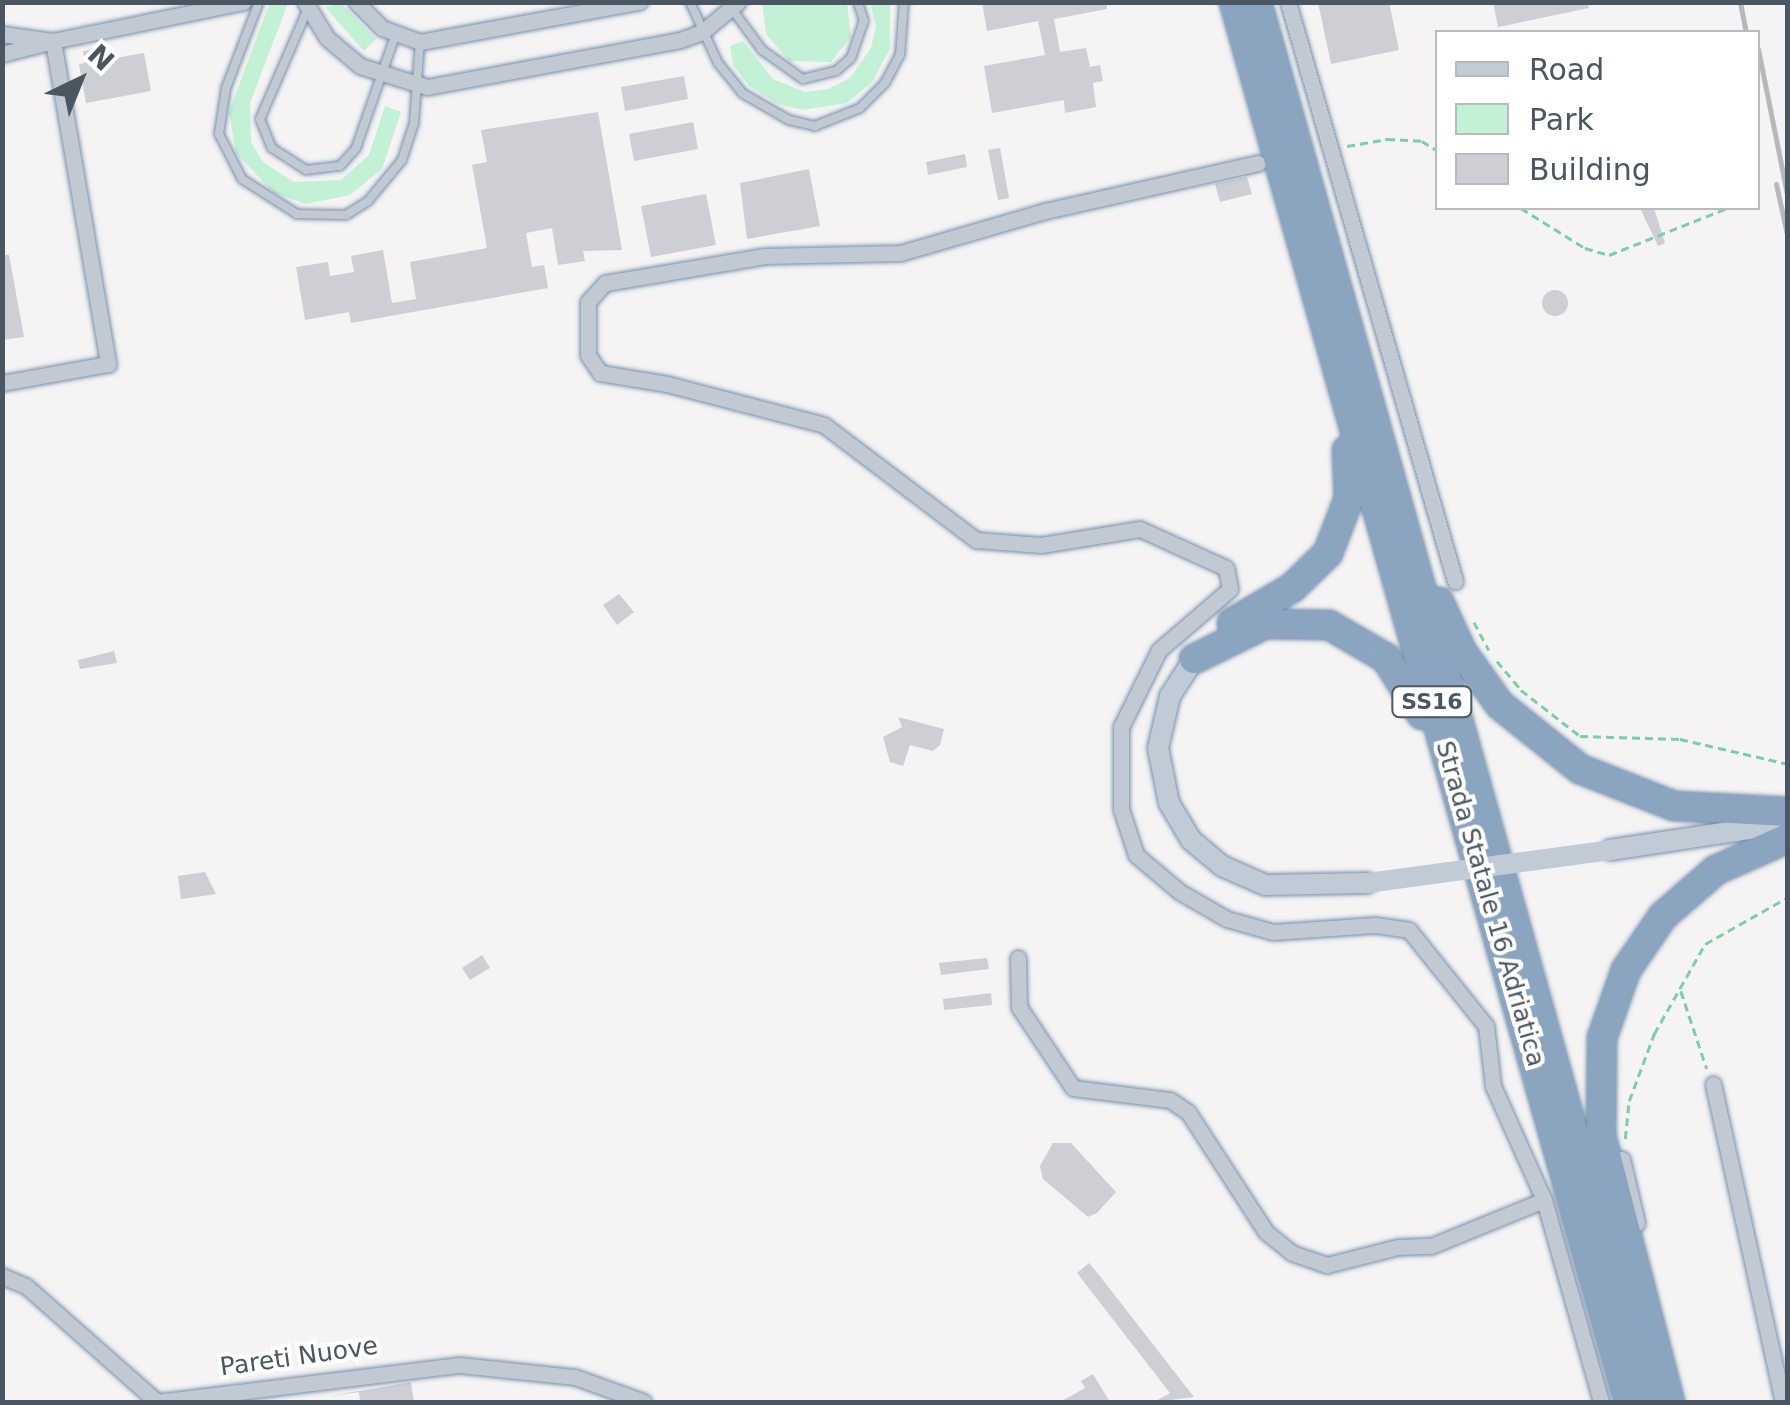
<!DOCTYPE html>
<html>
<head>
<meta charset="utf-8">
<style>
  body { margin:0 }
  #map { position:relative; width:1790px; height:1405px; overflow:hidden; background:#f5f3f3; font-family:"DejaVu Sans",sans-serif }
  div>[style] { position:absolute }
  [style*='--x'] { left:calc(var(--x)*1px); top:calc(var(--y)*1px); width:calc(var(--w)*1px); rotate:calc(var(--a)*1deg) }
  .green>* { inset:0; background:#c3f1d5 }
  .building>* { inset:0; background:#cdcfd5 }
  .round { border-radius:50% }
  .path>* { height:2.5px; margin-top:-1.25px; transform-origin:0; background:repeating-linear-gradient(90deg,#7ad0a6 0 8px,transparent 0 13px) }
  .roads { filter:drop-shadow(0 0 2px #7690ad) drop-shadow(0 0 2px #7690ad) }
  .lane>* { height:8px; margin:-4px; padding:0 4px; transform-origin:4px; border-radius:4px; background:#c1cad2 }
  .street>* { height:15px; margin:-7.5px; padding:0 7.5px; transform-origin:7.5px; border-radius:7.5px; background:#c1cad2 }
  .secondary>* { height:20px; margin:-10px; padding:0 10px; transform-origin:10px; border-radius:10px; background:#c1cbd6 }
  .highway>* { height:28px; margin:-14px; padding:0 14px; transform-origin:14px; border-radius:14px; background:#8ba5c1 }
  .rail>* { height:5px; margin:-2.5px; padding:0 2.5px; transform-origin:2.5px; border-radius:2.5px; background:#b5b8bd }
  .secondary-bridge>* { height:20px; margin:-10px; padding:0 10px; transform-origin:10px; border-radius:10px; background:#c1cbd6 }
  span { translate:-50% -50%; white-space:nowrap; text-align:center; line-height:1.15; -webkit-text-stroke:8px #fff; paint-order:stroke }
  .shield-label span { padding:2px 8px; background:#fff; border:2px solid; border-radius:8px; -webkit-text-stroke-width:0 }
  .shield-label { font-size:22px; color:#4a5661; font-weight:700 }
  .street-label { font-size:25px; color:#4a5661 }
  .frame { position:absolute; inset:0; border:5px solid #4a5661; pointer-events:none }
  .legend { position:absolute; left:1435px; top:30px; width:325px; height:180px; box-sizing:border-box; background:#fff; border:2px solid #b7bbc0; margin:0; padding:12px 18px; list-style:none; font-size:30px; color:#4a5661 }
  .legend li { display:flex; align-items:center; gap:20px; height:50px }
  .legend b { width:50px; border:2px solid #b7bbc0 }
  .north { position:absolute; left:30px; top:30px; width:100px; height:100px; -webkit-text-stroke:8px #fff; paint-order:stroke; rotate:43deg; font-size:28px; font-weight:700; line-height:40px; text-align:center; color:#4a5661 }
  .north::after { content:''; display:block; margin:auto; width:35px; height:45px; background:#4a5661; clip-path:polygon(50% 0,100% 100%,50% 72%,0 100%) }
</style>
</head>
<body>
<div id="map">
  <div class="green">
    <i style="clip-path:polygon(270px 2px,288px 3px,250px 103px,251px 142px,263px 162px,294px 182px,341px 180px,369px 155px,385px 106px,401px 112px,382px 169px,350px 195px,306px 204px,274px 193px,236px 153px,229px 112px)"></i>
    <i style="clip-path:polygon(341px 3px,376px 39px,364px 51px,325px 7px)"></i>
    <i style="clip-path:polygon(762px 3px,847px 3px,851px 37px,831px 62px,789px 61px,766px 34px)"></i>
    <i style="clip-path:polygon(870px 3px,890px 3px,890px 49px,872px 82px,847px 103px,802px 110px,778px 104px,749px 86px,733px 65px,730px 46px,743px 41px,773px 79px,805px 92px,828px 89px,850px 78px,871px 48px,876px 26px)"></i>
  </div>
  <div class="building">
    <i style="clip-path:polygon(982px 2px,1107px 2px,1107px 9px,1054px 19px,1060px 52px,1086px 48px,1090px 67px,1100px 65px,1103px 81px,1093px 83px,1096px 107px,1065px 113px,1064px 100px,992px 113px,984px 66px,1045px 55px,1038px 21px,987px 31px)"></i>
    <i style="clip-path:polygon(1318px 2px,1389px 2px,1399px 50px,1331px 64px)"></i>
    <i style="clip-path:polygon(1493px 2px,1588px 2px,1589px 8px,1498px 27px)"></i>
    <i style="clip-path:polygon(96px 49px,98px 61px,144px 53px,151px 91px,86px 103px,79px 64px,85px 63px,83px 51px)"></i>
    <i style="clip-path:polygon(684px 76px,688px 99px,625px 111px,621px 87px)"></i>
    <i style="clip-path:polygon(598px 112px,622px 250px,583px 251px,585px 261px,558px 265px,552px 228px,526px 233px,532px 267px,544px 265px,548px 288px,351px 323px,349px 312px,305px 320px,296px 267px,328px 262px,330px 276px,354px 272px,351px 256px,383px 250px,392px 303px,416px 299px,410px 262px,487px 248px,472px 165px,487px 162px,481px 130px)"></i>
    <i style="clip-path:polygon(693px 122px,698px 149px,634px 161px,629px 134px)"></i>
    <i style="clip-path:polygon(1000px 148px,1009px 198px,998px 200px,988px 150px)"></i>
    <i style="clip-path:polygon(965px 154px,967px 167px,928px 175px,926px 162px)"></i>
    <i style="clip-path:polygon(809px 169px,820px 226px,747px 239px,740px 183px)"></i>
    <i style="clip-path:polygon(1247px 177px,1252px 194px,1220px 202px,1215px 184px)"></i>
    <i style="clip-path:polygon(706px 194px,716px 245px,651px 257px,641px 206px)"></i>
    <i style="clip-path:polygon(1640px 208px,1654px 208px,1665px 243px,1658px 246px)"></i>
    <i style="clip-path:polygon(2px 255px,9px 255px,24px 337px,2px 340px)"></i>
    <i class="round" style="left:1542px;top:290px;width:26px;height:26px"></i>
    <i style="clip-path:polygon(619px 594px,634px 612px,617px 625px,603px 605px)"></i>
    <i style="clip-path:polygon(114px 651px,117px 663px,80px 669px,78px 660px)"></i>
    <i style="clip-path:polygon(898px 717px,944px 729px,940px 745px,933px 751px,910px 745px,903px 766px,890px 762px,883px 737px,902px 727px)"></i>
    <i style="clip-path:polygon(205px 872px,216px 894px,181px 899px,178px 876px)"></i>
    <i style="clip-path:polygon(482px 955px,490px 968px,470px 980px,462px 968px)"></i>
    <i style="clip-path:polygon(987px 958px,989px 969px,941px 975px,939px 963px)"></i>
    <i style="clip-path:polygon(991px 993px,992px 1005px,944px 1010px,943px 999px)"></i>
    <i style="clip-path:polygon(1053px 1143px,1071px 1143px,1116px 1192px,1097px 1213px,1088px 1217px,1043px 1179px,1040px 1166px)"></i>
    <i style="clip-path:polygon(1089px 1263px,1099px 1275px,1194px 1397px,1154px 1402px,1170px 1393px,1077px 1273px)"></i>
    <i style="clip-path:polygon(1093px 1374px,1110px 1402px,1060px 1402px,1085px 1388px,1081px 1381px)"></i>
    <i style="clip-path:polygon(411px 1382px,414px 1402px,360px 1402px,359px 1392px,330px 1396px)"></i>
  </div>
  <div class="path">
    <i style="--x:1347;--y:146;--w:41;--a:-9.9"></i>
    <i style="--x:1387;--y:139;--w:35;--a:3"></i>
    <i style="--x:1422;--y:141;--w:19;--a:32"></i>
    <i style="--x:1521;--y:208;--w:75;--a:32"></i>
    <i style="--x:1585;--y:248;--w:25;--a:16"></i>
    <i style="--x:1609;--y:255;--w:127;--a:-21.7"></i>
    <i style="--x:1474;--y:622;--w:32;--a:62"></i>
    <i style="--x:1497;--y:661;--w:38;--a:50"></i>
    <i style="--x:1521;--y:690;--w:75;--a:37.9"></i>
    <i style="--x:1580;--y:736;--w:100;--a:1.7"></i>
    <i style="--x:1680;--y:739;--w:111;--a:13"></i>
    <i style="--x:1681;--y:991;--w:82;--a:71.6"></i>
    <i style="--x:1625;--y:1139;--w:38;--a:-84"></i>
    <i style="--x:1629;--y:1101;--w:72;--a:-69.5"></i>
    <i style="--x:1654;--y:1034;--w:103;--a:-60.5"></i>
    <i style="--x:1705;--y:944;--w:95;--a:-29.5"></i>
  </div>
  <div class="roads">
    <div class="lane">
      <i style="--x:259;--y:2;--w:92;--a:111"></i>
      <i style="--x:226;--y:88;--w:47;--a:98.7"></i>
      <i style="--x:219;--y:134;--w:51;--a:62.9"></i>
      <i style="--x:242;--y:179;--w:65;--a:32.5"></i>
      <i style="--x:297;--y:214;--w:49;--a:1.2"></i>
      <i style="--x:346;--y:215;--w:26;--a:-32"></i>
      <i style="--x:368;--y:201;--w:53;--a:-50.3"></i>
      <i style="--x:402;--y:160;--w:39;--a:-72"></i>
      <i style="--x:414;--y:123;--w:81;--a:-85.8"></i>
      <i style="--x:690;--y:2;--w:67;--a:65.3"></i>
      <i style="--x:718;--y:63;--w:38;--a:51"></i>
      <i style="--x:742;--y:93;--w:54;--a:29.9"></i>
      <i style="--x:789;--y:120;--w:27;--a:13"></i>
      <i style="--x:815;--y:126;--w:48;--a:-21.8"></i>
      <i style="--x:860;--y:108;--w:35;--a:-45"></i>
      <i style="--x:885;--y:83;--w:32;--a:-62"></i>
      <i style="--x:900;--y:55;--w:53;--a:-85.7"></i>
      <i style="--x:309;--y:6;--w:123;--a:113.4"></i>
      <i style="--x:260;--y:119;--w:31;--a:68"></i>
      <i style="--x:272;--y:148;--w:40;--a:32.9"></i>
      <i style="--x:306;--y:170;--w:34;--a:-7"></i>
      <i style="--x:340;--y:166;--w:24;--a:-48"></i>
      <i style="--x:356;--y:148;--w:119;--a:-70.8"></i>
      <i style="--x:732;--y:9;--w:51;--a:53.8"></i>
      <i style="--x:762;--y:50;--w:50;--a:35.3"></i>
      <i style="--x:803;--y:79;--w:34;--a:-14"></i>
      <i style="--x:836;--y:71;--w:20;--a:-41"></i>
      <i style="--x:851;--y:58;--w:39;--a:-71"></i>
      <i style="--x:864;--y:21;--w:20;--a:-108"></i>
    </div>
    <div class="street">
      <i style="--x:305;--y:2;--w:42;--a:58.6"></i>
      <i style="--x:327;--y:38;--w:43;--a:40.3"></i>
      <i style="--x:360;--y:66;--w:70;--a:17.4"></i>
      <i style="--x:427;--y:87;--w:257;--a:-10.5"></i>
      <i style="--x:680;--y:40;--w:23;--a:-20"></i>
      <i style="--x:702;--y:32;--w:47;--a:-39.8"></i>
      <i style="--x:356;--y:2;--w:37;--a:45"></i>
      <i style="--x:382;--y:28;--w:40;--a:20.2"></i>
      <i style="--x:420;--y:42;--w:223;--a:-10.4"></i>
      <i style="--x:1288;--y:2;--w:603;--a:73.91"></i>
      <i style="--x:2;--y:34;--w:51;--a:7.8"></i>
      <i style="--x:53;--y:41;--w:194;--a:-11.6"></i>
      <i style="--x:2;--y:54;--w:53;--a:-14.3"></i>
      <i style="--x:53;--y:41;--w:328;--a:80.3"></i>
      <i style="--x:108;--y:364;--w:108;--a:169.8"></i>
      <i style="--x:1258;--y:163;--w:218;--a:167.3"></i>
      <i style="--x:1045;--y:211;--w:151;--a:163.8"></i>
      <i style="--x:900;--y:253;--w:135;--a:178.7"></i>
      <i style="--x:765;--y:256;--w:162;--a:170.4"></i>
      <i style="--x:605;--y:283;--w:25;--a:132"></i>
      <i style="--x:588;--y:302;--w:53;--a:90"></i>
      <i style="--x:588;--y:355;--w:22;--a:56"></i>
      <i style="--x:600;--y:373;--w:68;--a:9.3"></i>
      <i style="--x:667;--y:384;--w:162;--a:14.6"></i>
      <i style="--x:824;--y:425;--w:191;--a:37.1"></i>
      <i style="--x:976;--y:540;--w:65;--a:4.4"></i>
      <i style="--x:1041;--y:545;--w:100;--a:-9.2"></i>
      <i style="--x:1140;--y:529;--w:94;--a:24.4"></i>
      <i style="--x:1226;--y:568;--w:21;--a:79"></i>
      <i style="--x:1230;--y:589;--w:94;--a:139.3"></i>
      <i style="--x:1159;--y:650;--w:86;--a:116.3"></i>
      <i style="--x:1121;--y:727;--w:82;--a:90"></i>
      <i style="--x:1121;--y:809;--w:48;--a:71.9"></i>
      <i style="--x:1136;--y:855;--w:57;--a:40.1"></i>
      <i style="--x:1180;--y:892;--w:54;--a:29.9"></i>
      <i style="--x:1227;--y:919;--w:48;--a:15.8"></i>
      <i style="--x:1273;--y:932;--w:102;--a:-3.9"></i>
      <i style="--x:1375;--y:925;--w:34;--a:8"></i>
      <i style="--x:1409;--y:930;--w:123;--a:51.3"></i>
      <i style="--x:1486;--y:1026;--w:60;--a:83.3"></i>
      <i style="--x:1493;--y:1086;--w:125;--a:65.9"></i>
      <i style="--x:1544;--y:1200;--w:210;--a:74.2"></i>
      <i style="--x:1018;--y:958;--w:49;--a:88.8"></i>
      <i style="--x:1019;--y:1007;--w:97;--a:56.3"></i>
      <i style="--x:1073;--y:1088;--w:98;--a:7.1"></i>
      <i style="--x:1170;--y:1100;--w:22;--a:34"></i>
      <i style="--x:1188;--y:1112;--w:143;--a:57"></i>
      <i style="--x:1266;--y:1232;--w:33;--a:39"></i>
      <i style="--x:1292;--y:1253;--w:37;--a:19"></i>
      <i style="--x:1327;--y:1265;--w:73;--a:-14.2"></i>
      <i style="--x:1398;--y:1247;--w:33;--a:-2"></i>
      <i style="--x:1431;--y:1246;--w:122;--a:-22.2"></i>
      <i style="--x:1713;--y:1084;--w:326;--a:77.6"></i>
      <i style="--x:1622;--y:1159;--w:66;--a:76.8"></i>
      <i style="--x:2;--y:1276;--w:26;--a:23"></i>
      <i style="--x:26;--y:1286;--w:175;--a:41.5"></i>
      <i style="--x:157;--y:1402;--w:305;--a:-7"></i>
      <i style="--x:460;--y:1365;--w:116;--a:6"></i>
      <i style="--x:575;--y:1377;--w:73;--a:19.9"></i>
    </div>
    <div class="secondary">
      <i style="--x:1194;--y:659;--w:44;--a:123"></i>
      <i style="--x:1170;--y:696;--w:53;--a:103"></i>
      <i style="--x:1158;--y:748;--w:56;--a:78.7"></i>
      <i style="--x:1169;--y:803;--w:43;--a:59.3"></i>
      <i style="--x:1191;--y:840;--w:40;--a:40"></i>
      <i style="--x:1222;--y:866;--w:47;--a:23.8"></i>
      <i style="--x:1265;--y:885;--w:102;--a:-1.1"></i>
      <i style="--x:1610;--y:850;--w:180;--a:-8.6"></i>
    </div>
    <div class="highway">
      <i style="--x:1234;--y:2;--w:1455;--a:74.24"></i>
      <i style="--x:1257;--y:2;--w:1454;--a:74.36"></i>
      <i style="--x:1439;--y:602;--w:55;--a:65.3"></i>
      <i style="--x:1462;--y:652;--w:65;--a:54.4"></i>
      <i style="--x:1500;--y:705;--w:102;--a:38.7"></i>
      <i style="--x:1580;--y:769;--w:101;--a:21.5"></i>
      <i style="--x:1674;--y:806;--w:114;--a:3"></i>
      <i style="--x:1232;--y:623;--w:69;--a:-30.3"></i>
      <i style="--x:1292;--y:588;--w:50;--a:-44.2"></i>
      <i style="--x:1328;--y:553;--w:59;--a:-69.1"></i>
      <i style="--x:1349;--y:498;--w:48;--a:-92.4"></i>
      <i style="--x:1194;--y:659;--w:79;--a:-26.2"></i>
      <i style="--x:1265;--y:624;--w:64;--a:0.9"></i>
      <i style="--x:1329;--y:625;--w:66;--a:30.1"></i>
      <i style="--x:1386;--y:658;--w:67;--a:57.7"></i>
      <i style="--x:1670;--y:1402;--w:275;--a:-104.5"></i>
      <i style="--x:1601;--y:1136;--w:98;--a:-89.4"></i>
      <i style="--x:1602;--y:1038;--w:72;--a:-70.6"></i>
      <i style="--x:1626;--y:970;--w:65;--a:-55.6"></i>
      <i style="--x:1663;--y:916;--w:70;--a:-41"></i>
      <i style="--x:1716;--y:870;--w:79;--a:-24"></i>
    </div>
  </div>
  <div class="rail">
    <i style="--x:1740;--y:2;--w:31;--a:79"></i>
    <i style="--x:1758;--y:49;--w:153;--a:78.7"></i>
    <i style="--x:1776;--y:184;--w:56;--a:77.7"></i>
  </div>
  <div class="secondary-bridge">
    <i style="--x:1367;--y:883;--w:245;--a:-7.7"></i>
  </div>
  <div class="shield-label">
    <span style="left:1432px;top:702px">SS16</span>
  </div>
  <div class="street-label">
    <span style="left:1490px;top:904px;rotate:74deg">Strada Statale 16 Adriatica</span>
    <span style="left:299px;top:1357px;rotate:-8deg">Pareti Nuove</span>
  </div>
  <div class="frame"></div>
  <ul class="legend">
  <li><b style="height:12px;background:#c1cbd6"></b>Road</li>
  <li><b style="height:28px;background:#c3f1d5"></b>Park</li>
  <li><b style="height:28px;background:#cdcfd5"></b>Building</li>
  </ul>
  <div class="north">N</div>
</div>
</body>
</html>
